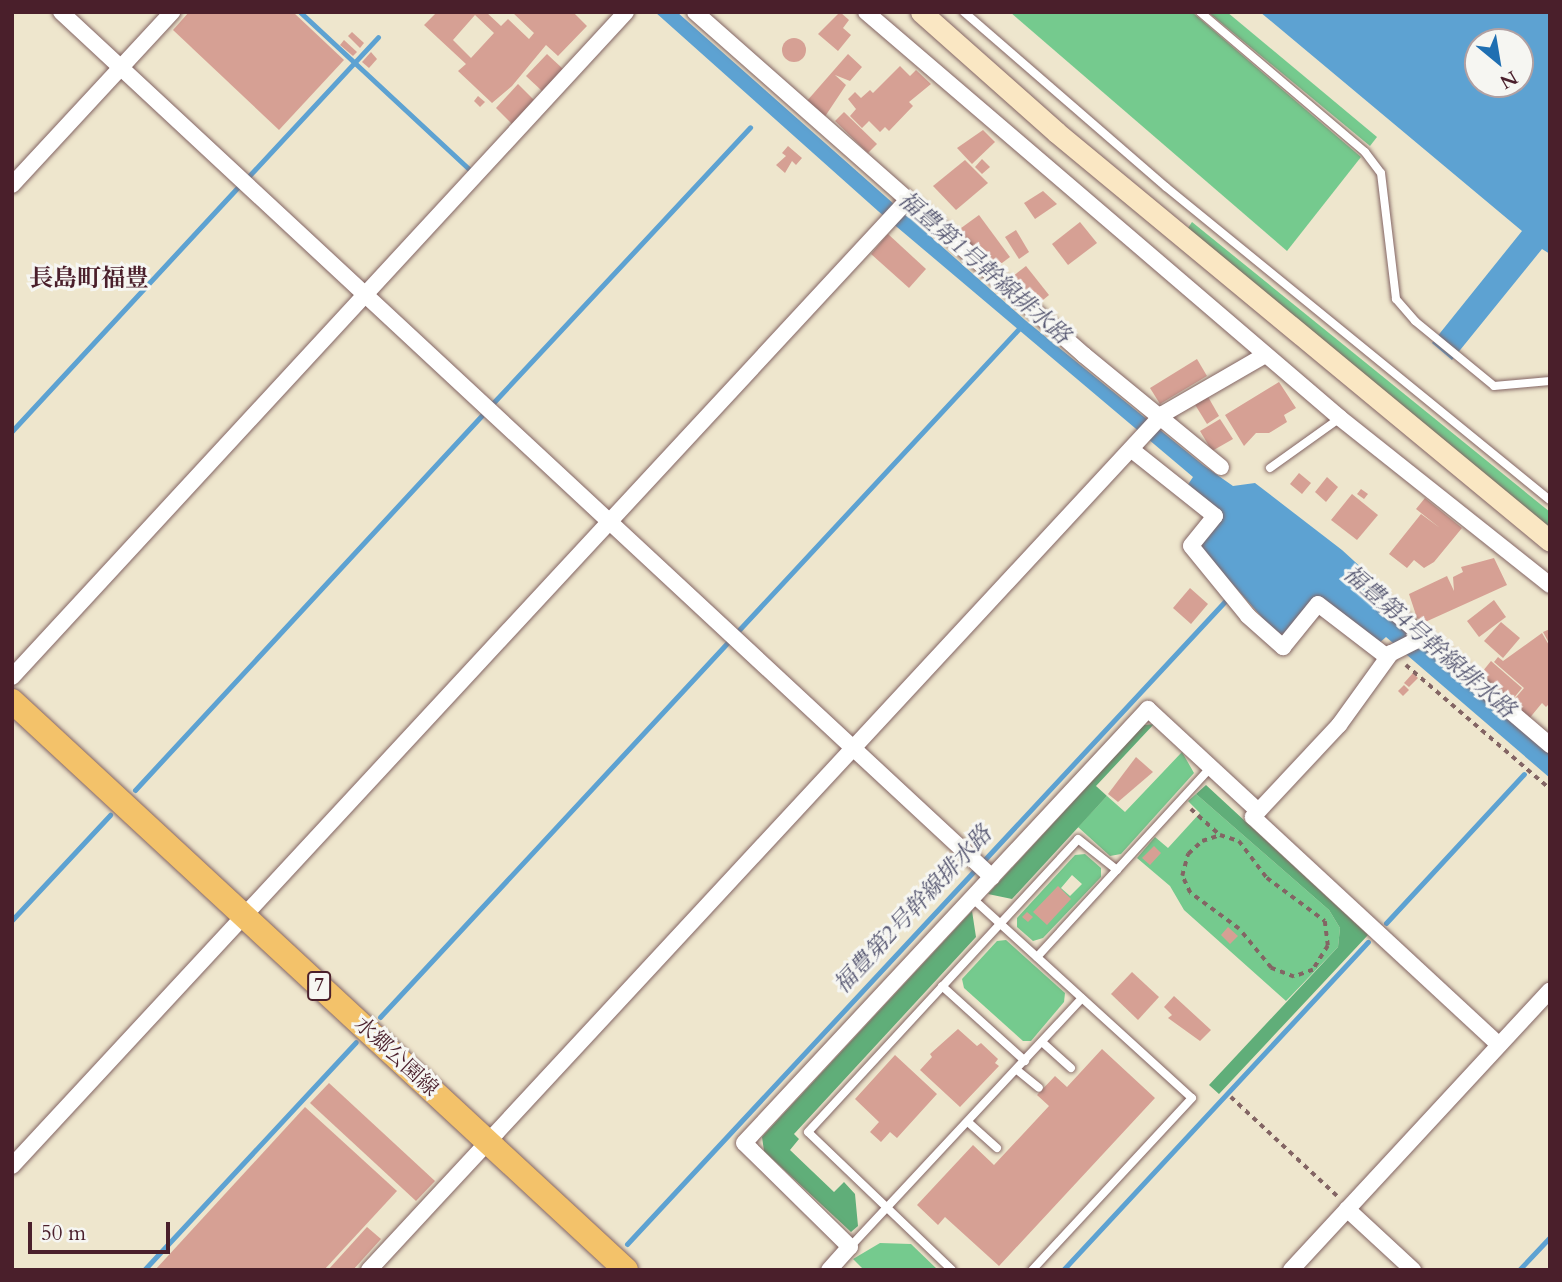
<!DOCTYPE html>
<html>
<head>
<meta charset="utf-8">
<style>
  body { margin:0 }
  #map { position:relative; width:1562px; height:1282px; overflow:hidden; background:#eee6cd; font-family:Cardo,"Noto Serif JP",serif }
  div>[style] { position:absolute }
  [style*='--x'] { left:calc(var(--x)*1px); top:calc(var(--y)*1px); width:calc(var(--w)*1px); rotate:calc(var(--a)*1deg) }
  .green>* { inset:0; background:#75ca8e }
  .forest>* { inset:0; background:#60ae79 }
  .water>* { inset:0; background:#5da2d2 }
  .stream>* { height:5px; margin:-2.5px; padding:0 2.5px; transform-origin:2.5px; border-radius:2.5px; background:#5da2d2 }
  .building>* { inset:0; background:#d6a094 }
  .round { border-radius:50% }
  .path>* { height:3.5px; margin-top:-1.75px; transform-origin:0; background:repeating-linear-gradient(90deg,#836564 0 5px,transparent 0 10px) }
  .roads { filter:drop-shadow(0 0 2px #836564) drop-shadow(0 0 2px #836564) }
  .lane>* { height:8px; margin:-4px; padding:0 4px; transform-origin:4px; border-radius:4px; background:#fff }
  .street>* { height:16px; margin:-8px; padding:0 8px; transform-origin:8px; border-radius:8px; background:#fff }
  .secondary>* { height:21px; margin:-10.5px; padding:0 10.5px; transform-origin:10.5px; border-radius:10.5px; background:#fae7c3 }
  .primary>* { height:24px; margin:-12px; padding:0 12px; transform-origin:12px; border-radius:12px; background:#f3c26a }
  span { translate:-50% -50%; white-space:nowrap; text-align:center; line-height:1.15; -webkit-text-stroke:6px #f6f6f2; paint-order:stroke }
  .shield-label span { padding:2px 5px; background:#f6f6f2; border:2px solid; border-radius:5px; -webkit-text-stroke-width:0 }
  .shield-label { font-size:19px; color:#4a1f2b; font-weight:700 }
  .street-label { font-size:21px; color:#4a1f2b }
  .water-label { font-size:23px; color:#52536e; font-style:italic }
  .quarter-label { font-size:24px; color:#4a1f2b; font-weight:700 }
  .frame { position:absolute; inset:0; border:14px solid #4a1f2b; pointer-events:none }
  .north { position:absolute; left:1464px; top:28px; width:70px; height:70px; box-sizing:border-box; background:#f6f6f2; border:2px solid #b1a0a2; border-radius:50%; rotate:150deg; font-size:19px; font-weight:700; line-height:28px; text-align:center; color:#4a1f2b }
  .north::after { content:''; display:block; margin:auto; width:24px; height:32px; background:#1f6fb2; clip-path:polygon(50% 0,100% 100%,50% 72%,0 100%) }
  .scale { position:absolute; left:28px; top:1222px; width:142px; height:32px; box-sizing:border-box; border:4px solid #4a1f2b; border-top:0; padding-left:9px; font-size:21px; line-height:24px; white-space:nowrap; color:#4a1f2b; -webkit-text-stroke:5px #f6f6f2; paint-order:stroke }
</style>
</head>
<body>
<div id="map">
  <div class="green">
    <i style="clip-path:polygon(1010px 12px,1192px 12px,1361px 157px,1287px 251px)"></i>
    <i style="clip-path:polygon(1208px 12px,1227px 12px,1377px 137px,1370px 146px)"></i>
    <i style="clip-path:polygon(1192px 222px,1550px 512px,1550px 528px,1186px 231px)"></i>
    <i style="clip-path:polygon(1182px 752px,1194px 773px,1121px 854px,1110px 856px,1078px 827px,1107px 796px,1125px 812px)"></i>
    <i style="clip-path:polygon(1196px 794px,1329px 910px,1340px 928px,1338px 947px,1286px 1001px,1184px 910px,1170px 886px,1137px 858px,1155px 837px,1168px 848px,1200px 813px,1188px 801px)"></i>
    <i style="clip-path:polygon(evenodd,1085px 854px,1101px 868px,1101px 877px,1043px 938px,1033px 941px,1017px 927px,1017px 918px,1075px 855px,1085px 854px,1072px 875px,1082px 884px,1070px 896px,1061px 888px,1072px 875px)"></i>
    <i style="clip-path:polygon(1006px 940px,1065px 993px,1064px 1002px,1031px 1041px,1023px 1041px,964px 988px,962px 979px,997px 941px)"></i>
    <i style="clip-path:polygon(880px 1243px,911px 1244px,938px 1270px,864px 1270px,853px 1259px)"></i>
  </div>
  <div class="forest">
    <i style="clip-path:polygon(1154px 724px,1096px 786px,1107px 796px,1012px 899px,988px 894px,1144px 725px)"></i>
    <i style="clip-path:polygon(1206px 785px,1368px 935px,1219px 1094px,1209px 1085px,1338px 947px,1340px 928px,1329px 910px,1196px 794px)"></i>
    <i style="clip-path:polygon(972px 911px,976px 937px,794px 1134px,799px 1139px,790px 1150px,834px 1192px,844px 1182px,855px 1194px,858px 1226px,851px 1232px,764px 1151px,762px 1137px)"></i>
  </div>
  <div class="water">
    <i style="clip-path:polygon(655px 12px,677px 12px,1025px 320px,1203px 465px,1233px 486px,1255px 483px,1342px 550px,1365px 571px,1368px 598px,1550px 752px,1550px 778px,1386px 637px,1378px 644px,1317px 596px,1281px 639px,1199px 546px,1222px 515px,1187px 486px,1193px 477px,878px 211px)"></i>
    <i style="clip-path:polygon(evenodd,1260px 12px,1550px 12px,1550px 254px,1542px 249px,1452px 360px,1432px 343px,1522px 231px,1260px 12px,1478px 42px,1520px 42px,1520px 84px,1478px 84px,1478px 42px)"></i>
  </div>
  <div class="stream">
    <i style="--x:300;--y:12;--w:235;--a:42.9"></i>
    <i style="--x:248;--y:177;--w:191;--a:-47.1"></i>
    <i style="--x:493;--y:403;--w:377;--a:-47"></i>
    <i style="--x:12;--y:431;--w:335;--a:-47.2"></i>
    <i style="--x:737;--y:632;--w:417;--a:-47.1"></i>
    <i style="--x:135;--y:790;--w:512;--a:-47.21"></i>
    <i style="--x:12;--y:920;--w:144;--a:-47"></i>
    <i style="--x:1386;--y:923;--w:203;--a:-47.2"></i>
    <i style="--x:380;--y:1017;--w:513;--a:-47.13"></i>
    <i style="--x:627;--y:1244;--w:880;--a:-47.07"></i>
    <i style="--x:144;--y:1270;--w:311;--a:-47.1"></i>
    <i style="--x:1063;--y:1270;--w:448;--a:-47.1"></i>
    <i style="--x:1519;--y:1270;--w:45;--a:-46.8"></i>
  </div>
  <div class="building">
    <i style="clip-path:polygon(189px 12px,293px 12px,344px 60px,279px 130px,173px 30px)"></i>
    <i style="clip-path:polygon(evenodd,437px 12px,486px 12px,501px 26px,508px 19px,529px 39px,534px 33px,512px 12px,573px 12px,587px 26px,558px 56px,546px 45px,512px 86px,492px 103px,458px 71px,466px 64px,424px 25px,437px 12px,475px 15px,494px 33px,471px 58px,453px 40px,475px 15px)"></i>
    <i style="clip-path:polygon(840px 12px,849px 20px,843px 28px,851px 35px,838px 51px,818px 34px)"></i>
    <i style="clip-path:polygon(352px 32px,364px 43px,360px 48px,348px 36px)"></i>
    <i class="round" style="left:782px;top:38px;width:24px;height:24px"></i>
    <i style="clip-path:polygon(344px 40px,357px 52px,353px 56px,340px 45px)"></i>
    <i style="clip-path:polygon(371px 52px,377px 59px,369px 68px,362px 62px)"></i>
    <i style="clip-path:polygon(547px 54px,563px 69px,542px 91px,526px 76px)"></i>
    <i style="clip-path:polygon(848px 54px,862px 67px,850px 81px,835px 75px,846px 85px,824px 118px,806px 102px)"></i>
    <i style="clip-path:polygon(900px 66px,910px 76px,916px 70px,931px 84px,909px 102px,913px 106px,889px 131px,885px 127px,880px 132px,869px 121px,862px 128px,850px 116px,856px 109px,848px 99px,855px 92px,861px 98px,870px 90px,873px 93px)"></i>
    <i style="clip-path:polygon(518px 84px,534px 100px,512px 124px,496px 108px)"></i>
    <i style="clip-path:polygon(478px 96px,485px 102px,480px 107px,474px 101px)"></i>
    <i style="clip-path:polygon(844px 112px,877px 144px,868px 153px,835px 121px)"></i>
    <i style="clip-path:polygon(983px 130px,995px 142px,972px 164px,957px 148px)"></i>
    <i style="clip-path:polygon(788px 146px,802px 158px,796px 165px,792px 161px,785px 173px,776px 165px,786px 156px,782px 153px)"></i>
    <i style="clip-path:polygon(982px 159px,990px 167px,982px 174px,975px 167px)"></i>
    <i style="clip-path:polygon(965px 160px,988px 183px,956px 210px,933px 186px)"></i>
    <i style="clip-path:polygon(1043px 191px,1057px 204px,1035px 219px,1024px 203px)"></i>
    <i style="clip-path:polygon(979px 215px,1010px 257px,994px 269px,957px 231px)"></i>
    <i style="clip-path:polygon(1080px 222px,1097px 243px,1068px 265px,1052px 244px)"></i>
    <i style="clip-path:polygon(1016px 230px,1029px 252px,1019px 259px,1005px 237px)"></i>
    <i style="clip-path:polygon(888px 234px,926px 269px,909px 288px,871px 254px)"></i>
    <i style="clip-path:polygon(1026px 266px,1049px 295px,1036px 306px,1012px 277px)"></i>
    <i style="clip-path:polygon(1197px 359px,1207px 376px,1160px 404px,1150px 388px)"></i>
    <i style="clip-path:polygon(1279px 382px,1296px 408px,1284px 415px,1287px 422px,1269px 433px,1256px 433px,1244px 446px,1225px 415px)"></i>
    <i style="clip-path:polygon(1207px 395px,1219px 416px,1207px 424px,1194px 403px)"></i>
    <i style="clip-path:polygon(1220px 419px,1233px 439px,1212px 451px,1200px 431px)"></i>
    <i style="clip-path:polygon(1299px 473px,1311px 483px,1302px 494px,1290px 484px)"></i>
    <i style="clip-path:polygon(1327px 477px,1338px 487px,1326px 502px,1315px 492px)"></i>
    <i style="clip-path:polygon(1361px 489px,1368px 494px,1364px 499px,1357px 494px)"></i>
    <i style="clip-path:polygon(1352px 494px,1378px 515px,1357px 540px,1331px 520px)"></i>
    <i style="clip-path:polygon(1425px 498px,1462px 528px,1434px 562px,1424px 568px,1414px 560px,1407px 568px,1389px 554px,1421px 514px,1440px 528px,1416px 509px)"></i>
    <i style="clip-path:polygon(1494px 558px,1507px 585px,1423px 623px,1417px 618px,1409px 594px,1447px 576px,1454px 591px,1453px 577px,1463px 572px,1461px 567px)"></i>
    <i style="clip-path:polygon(1190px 588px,1208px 604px,1191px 624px,1173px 608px)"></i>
    <i style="clip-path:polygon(1494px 600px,1506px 617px,1479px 637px,1467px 621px)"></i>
    <i style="clip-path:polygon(1501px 622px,1520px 638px,1503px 658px,1484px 641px)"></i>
    <i style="clip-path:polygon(1550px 629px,1550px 645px,1543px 632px)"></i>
    <i style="clip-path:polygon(1542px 633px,1550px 647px,1550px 703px,1546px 707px,1542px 703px,1528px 720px,1510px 704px,1524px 688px,1494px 662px,1498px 657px,1503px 661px)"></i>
    <i style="clip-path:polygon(1491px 661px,1522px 688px,1509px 704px,1478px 677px)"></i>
    <i style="clip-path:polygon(1413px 673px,1418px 678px,1409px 687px,1404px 683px)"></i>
    <i style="clip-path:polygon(1404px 685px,1409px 690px,1403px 696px,1398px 691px)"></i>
    <i style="clip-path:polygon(1136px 757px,1153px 772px,1118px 802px,1108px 794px)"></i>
    <i style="clip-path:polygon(1154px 846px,1161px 853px,1150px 865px,1142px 858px)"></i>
    <i style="clip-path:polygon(1058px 886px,1071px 899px,1047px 925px,1033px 912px)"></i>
    <i style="clip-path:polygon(1027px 912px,1033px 917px,1028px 922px,1022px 917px)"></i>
    <i style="clip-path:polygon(1228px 927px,1238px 936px,1230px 944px,1221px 935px)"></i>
    <i style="clip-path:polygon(1132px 972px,1159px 997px,1138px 1020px,1111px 994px)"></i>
    <i style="clip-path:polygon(1174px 996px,1211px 1030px,1200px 1041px,1168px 1018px,1172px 1015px,1164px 1007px)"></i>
    <i style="clip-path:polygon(958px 1029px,977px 1046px,981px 1043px,998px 1059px,995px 1063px,999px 1066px,960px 1107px,920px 1070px,932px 1057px,930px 1054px)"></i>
    <i style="clip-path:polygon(1102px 1049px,1155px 1098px,999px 1266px,945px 1217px,938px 1225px,917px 1205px,973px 1145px,994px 1165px,1049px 1106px,1037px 1095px,1055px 1076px,1067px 1087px)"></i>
    <i style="clip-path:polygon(895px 1055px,937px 1094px,897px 1138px,890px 1132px,881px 1142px,870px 1132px,879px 1122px,855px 1099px)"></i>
    <i style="clip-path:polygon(329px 1083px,435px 1181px,416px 1201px,310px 1103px)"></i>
    <i style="clip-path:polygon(305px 1107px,397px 1191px,324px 1270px,155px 1270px)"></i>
    <i style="clip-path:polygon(367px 1227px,381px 1239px,353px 1270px,328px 1270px)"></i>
  </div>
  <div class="path">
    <i style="--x:1406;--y:665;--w:190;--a:40.7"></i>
    <i style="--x:1191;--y:809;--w:39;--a:42"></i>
    <i style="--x:1220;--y:835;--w:20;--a:18"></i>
    <i style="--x:1239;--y:841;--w:46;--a:52.9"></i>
    <i style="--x:1267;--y:878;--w:72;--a:36.6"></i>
    <i style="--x:1325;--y:921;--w:25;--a:83"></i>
    <i style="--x:1328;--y:946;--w:28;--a:122"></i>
    <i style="--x:1313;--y:970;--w:20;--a:160"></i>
    <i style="--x:1294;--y:977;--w:25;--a:-159"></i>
    <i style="--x:1271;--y:968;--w:50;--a:-129.4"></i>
    <i style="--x:1239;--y:929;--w:61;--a:-143.7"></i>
    <i style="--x:1190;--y:893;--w:19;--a:-115"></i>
    <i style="--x:1182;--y:876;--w:23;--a:-75"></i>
    <i style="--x:1188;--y:854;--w:19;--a:-43"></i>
    <i style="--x:1202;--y:841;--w:19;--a:-18"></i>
    <i style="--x:1231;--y:1097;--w:145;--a:43"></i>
  </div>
  <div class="roads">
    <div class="lane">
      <i style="--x:964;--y:12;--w:267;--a:40.9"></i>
      <i style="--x:1166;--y:187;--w:495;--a:39.2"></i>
      <i style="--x:1200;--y:12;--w:216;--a:40.3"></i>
      <i style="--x:1365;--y:152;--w:26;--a:53"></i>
      <i style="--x:1381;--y:173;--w:127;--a:83.2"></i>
      <i style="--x:1396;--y:299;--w:29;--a:49"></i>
      <i style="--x:1415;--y:321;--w:102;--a:39.4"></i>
      <i style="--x:1494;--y:386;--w:56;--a:-5.1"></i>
      <i style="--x:1270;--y:468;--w:86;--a:-35.5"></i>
      <i style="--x:972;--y:898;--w:297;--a:42.3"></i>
      <i style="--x:1192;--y:1098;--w:235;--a:132.9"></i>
      <i style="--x:1037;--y:957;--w:258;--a:-47.5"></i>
      <i style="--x:942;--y:986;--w:112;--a:42.1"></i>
      <i style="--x:1042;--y:1042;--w:39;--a:42"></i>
      <i style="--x:1017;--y:1070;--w:28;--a:39"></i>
      <i style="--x:968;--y:1122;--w:39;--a:42"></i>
      <i style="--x:850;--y:1247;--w:340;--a:-47"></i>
      <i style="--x:952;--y:1270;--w:199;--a:-136.2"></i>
      <i style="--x:808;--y:1132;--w:398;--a:-47.3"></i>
      <i style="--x:1078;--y:839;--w:50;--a:38.5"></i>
    </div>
    <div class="street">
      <i style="--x:61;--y:12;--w:1271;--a:42.9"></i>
      <i style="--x:695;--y:12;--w:519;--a:41.4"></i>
      <i style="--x:1084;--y:355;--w:177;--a:39.3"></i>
      <i style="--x:866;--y:12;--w:624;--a:40.58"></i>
      <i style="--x:1340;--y:418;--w:268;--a:38.5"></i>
      <i style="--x:12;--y:185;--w:236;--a:-47.2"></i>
      <i style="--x:1132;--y:450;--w:106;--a:38.5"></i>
      <i style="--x:1215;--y:516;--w:38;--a:129"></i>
      <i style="--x:1191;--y:546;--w:90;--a:50.8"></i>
      <i style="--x:1248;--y:616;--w:47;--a:41.5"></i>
      <i style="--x:1283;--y:647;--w:55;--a:-50.9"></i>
      <i style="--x:1318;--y:604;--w:87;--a:37.5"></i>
      <i style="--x:1386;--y:605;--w:216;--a:40.5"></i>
      <i style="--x:1423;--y:637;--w:36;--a:153"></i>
      <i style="--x:1391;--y:653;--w:89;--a:125.8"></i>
      <i style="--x:1339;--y:725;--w:126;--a:133.1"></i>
      <i style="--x:1253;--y:817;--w:335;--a:42.8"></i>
      <i style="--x:12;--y:677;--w:905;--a:-47.28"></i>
      <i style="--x:12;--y:1166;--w:1316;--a:-47.16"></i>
      <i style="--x:1347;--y:1209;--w:90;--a:42.7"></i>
      <i style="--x:369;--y:1270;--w:1168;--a:-47.15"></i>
      <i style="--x:1163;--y:414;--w:118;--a:-30"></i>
      <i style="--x:829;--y:1270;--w:31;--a:-48"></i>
      <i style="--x:850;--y:1247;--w:148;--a:-135.5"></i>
      <i style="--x:744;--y:1143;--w:593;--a:-47.05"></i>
      <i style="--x:1148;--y:709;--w:150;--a:42.8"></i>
      <i style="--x:1291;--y:1270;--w:381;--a:-47.2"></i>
    </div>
    <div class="secondary">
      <i style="--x:921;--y:12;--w:181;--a:41.6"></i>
      <i style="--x:1056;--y:132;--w:641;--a:39.62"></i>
    </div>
    <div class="primary">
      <i style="--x:12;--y:701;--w:837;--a:42.82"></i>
    </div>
  </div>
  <div class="shield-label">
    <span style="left:319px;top:986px">7</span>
  </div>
  <div class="street-label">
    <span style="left:396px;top:1057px;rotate:43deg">水郷公園線</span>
  </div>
  <div class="water-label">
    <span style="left:984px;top:268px;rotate:41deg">福豊第1号幹線排水路</span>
    <span style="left:1429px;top:642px;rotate:41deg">福豊第4号幹線排水路</span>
    <span style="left:913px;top:910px;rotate:-47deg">福豊第2号幹線排水路</span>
  </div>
  <div class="quarter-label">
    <span style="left:89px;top:279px">長島町福豊</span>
  </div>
  <div class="frame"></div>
  <div class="north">N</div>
  <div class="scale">50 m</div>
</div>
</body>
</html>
